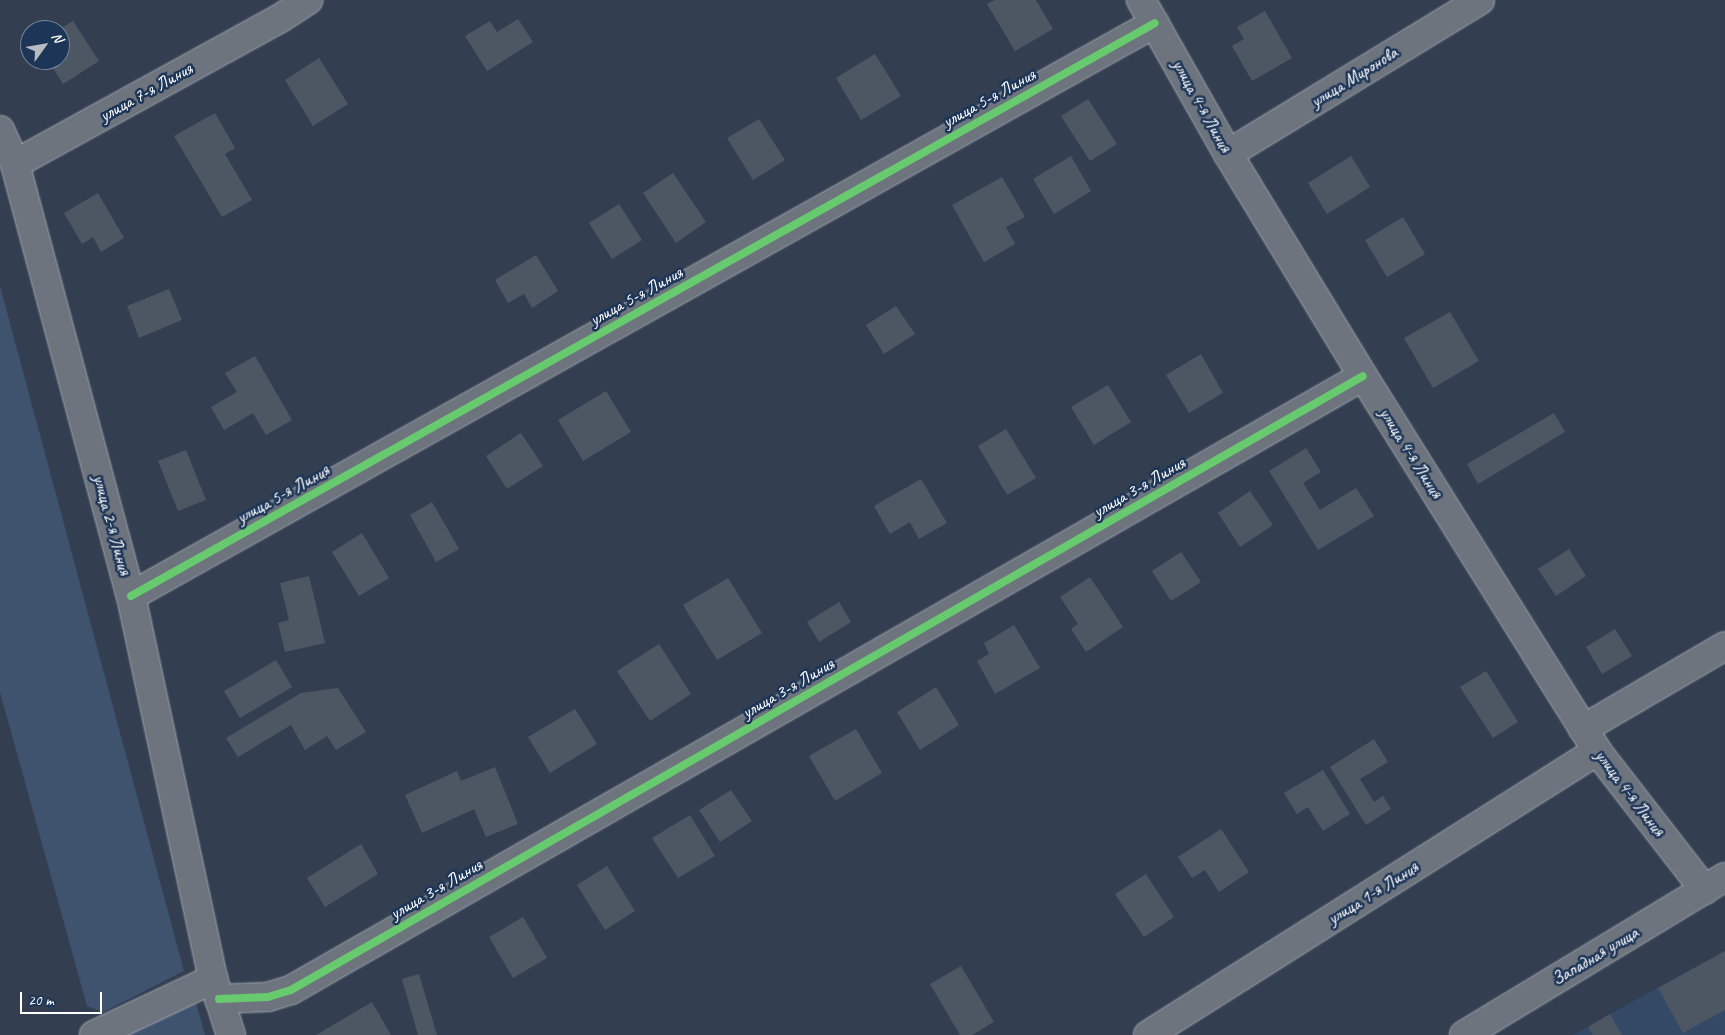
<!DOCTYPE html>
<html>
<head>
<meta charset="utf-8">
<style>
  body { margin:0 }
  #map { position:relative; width:1725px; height:1035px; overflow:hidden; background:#333f51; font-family:Caveat,sans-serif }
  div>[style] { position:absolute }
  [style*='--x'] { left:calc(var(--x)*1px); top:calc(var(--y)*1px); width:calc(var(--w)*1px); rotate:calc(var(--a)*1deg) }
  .built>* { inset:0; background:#344965 }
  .green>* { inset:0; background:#40536e }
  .building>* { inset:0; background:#4d5764 }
  .roads { filter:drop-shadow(0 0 1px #a3a9b1) drop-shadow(0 0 1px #a3a9b1) }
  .minor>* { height:28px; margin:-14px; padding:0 14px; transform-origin:14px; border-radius:14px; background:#6e747e }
  .cycleway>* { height:8px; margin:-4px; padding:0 4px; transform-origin:4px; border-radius:4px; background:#67ca6e }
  span { translate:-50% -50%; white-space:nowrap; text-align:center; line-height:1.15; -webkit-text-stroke:5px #1d3557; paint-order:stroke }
  .street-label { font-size:18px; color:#fff }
  .north { position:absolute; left:20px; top:20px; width:50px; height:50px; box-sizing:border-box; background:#1d3557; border:1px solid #77869a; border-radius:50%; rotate:58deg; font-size:14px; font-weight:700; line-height:20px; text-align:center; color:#fff }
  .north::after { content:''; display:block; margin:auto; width:18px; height:22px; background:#b8bcc2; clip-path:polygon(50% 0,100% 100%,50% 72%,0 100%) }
  .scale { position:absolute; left:20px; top:992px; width:82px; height:22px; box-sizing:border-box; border:2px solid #fff; border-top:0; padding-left:6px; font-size:15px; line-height:18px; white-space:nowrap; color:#fff; -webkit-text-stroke:4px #1d3557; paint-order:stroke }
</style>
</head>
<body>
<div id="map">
  <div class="built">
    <i style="clip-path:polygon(1725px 951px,1725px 1035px,1573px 1035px,1610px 1014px)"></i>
  </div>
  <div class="green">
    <i style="clip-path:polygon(0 286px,184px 971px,103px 1012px,87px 1006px,0 692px)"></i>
    <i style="clip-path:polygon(195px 999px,205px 1035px,123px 1035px)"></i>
  </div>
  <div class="building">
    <i style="clip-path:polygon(995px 0,1036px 0,1053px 29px,1015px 51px,987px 4px)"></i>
    <i style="clip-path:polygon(1265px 11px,1292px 58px,1252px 81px,1232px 46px,1244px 39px,1237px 27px)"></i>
    <i style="clip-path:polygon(518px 19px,533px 42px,487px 71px,465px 36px,490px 21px,497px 32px)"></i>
    <i style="clip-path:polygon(73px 21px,99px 61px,63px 84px,48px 60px,60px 60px,60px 29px)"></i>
    <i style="clip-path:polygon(875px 54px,901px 96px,861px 120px,836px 78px)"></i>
    <i style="clip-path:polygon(319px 58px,348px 104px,313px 126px,285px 80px)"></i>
    <i style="clip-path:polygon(1088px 99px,1117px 144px,1090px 161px,1061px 116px)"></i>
    <i style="clip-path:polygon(215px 113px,235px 148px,225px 154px,252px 200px,222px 217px,174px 136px)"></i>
    <i style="clip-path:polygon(759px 119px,785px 160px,753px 180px,727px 138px)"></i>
    <i style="clip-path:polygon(1071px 156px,1091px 191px,1054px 214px,1033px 179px)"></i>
    <i style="clip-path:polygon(1351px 156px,1370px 187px,1327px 214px,1308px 183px)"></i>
    <i style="clip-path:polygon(673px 173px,706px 222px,676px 243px,643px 193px)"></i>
    <i style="clip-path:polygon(1002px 177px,1025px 217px,1006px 227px,1015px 244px,984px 262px,952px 205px)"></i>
    <i style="clip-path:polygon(98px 193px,124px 238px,101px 252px,93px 237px,82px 244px,64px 213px)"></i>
    <i style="clip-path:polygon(619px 204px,642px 240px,612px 259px,589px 223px)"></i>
    <i style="clip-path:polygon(1403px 217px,1425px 254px,1387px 277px,1365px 240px)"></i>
    <i style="clip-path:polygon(536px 255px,558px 291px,532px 308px,524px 294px,508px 303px,495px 280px)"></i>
    <i style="clip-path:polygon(169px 289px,182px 320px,139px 338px,127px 306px)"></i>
    <i style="clip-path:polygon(896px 306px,915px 334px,884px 354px,866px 325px)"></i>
    <i style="clip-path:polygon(1450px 312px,1479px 361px,1433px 388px,1404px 338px)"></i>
    <i style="clip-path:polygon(1201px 354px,1223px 393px,1189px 413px,1166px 375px)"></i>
    <i style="clip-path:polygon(255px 356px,292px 420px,266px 435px,253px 413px,224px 430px,211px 407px,237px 392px,225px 373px)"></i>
    <i style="clip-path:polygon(1108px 385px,1131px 422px,1094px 445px,1071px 407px)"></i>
    <i style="clip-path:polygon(606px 391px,631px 432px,583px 461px,558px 420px)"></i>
    <i style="clip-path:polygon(1554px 413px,1565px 432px,1478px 484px,1467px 464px)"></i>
    <i style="clip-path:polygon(1006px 429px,1036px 478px,1007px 495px,978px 446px)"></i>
    <i style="clip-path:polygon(521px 433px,543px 466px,507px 489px,486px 456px)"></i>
    <i style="clip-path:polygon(1306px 448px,1321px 472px,1303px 483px,1320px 510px,1356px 488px,1374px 516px,1318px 550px,1269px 471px)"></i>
    <i style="clip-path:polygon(186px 450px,206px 500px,178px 511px,158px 461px)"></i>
    <i style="clip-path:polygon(921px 479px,947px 523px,919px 539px,910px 522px,890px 534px,874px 506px)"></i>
    <i style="clip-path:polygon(1250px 491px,1273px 525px,1240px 547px,1218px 513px)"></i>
    <i style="clip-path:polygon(432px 502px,459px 549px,436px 562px,410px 515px)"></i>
    <i style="clip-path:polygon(362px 533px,389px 578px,359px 596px,332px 552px)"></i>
    <i style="clip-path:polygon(1569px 549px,1586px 576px,1556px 596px,1538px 569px)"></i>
    <i style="clip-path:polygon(1181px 552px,1201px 582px,1171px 601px,1152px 571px)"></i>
    <i style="clip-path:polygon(309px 576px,325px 643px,285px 652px,278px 623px,289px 620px,280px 583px)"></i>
    <i style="clip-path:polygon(1090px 577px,1123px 627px,1086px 652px,1071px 629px,1078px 624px,1060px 597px)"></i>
    <i style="clip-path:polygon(728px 578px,762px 633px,717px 660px,683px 605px)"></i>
    <i style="clip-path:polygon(839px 602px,851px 622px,819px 642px,807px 622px)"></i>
    <i style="clip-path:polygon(1014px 625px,1040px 668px,995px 694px,977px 661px,989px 654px,984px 643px)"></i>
    <i style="clip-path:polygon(1615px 629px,1632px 656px,1602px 674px,1586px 647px)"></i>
    <i style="clip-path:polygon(659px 644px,691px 694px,650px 721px,617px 671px)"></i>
    <i style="clip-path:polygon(276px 660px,292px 687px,240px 718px,224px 691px)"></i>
    <i style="clip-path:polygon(1486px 671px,1518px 722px,1493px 738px,1460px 687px)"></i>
    <i style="clip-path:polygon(936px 687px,959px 725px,920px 750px,897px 712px)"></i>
    <i style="clip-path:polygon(338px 688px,366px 732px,336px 750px,327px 736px,305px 750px,291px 725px,238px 757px,226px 738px,301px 693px)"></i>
    <i style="clip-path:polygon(575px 709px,597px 744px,550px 773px,528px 737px)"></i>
    <i style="clip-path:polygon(856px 729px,882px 773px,835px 801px,809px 756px)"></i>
    <i style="clip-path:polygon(1374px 739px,1388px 762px,1360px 779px,1374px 802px,1383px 796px,1391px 809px,1366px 825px,1330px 767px)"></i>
    <i style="clip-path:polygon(495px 767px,518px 824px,486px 837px,474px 809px,422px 833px,405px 795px,457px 771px,461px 781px)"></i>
    <i style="clip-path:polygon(1323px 770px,1350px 814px,1323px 831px,1308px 807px,1297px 814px,1284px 793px)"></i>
    <i style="clip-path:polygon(731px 790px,752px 821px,720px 842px,699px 810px)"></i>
    <i style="clip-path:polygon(690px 815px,715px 856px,678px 878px,652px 838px)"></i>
    <i style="clip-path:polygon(1221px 829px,1249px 872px,1219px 892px,1205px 870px,1192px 878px,1178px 857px)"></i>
    <i style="clip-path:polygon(361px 844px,378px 874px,325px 907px,307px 878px)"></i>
    <i style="clip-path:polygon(607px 866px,635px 911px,605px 930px,577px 885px)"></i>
    <i style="clip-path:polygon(1146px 874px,1174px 917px,1144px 937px,1115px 894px)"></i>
    <i style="clip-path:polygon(523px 917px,547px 958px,513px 978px,489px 937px)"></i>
    <i style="clip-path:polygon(1725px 951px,1725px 1010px,1683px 1033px,1658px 988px)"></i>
    <i style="clip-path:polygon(961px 966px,994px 1022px,972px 1035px,960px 1035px,930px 984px)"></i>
    <i style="clip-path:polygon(419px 974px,437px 1035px,418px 1035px,402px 979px)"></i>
    <i style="clip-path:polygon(372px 1002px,391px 1035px,316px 1035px)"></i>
    <i style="clip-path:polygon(1610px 1014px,1622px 1035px,1593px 1035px,1588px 1027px)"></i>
  </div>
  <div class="roads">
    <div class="minor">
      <i style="--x:1141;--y:0;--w:177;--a:60.5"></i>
      <i style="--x:1228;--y:154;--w:260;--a:58.7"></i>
      <i style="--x:1363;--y:376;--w:442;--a:58"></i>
      <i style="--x:1597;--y:751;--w:176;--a:52.2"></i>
      <i style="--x:0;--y:130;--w:37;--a:66"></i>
      <i style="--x:15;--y:164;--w:301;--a:-28.8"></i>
      <i style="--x:279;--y:19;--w:35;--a:-33"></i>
      <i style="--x:1228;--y:154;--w:295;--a:-31.4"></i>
      <i style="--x:15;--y:164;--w:447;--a:75"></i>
      <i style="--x:131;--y:596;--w:392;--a:77.9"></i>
      <i style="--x:213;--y:979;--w:59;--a:72.2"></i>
      <i style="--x:131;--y:596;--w:1173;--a:-29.23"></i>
      <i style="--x:1583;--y:729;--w:164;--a:-30.3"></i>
      <i style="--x:219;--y:999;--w:49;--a:-2.3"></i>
      <i style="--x:268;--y:997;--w:24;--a:-17"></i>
      <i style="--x:291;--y:990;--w:1235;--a:-29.8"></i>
      <i style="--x:94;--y:1035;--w:132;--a:-25.2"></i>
      <i style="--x:1148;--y:1035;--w:531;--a:-32.31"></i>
      <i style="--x:1464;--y:1035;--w:305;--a:-31.2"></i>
    </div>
  </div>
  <div class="cycleway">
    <i style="--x:131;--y:596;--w:1173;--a:-29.23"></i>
    <i style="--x:219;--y:999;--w:49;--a:-2.3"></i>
    <i style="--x:268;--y:997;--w:24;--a:-17"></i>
    <i style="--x:291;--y:990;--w:1235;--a:-29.8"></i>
  </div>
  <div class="street-label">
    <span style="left:1354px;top:77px;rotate:-32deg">улица Миронова</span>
    <span style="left:146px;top:92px;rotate:-29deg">улица 7-я Линия</span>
    <span style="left:989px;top:98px;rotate:-29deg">улица 5-я Линия</span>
    <span style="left:1202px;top:106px;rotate:61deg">улица 4-я Линия</span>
    <span style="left:636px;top:296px;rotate:-29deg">улица 5-я Линия</span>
    <span style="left:1411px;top:453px;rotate:58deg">улица 4-я Линия</span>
    <span style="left:1139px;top:487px;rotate:-30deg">улица 3-я Линия</span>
    <span style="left:283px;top:494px;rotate:-29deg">улица 5-я Линия</span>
    <span style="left:112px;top:525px;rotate:75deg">улица 2-я Линия</span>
    <span style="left:788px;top:688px;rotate:-30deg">улица 3-я Линия</span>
    <span style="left:1630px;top:793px;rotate:53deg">улица 4-я Линия</span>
    <span style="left:436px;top:889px;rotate:-30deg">улица 3-я Линия</span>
    <span style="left:1373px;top:893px;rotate:-32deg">улица 1-я Линия</span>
    <span style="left:1595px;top:956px;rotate:-31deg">Западная улица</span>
  </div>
  <div class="north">N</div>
  <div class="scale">20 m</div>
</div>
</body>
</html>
